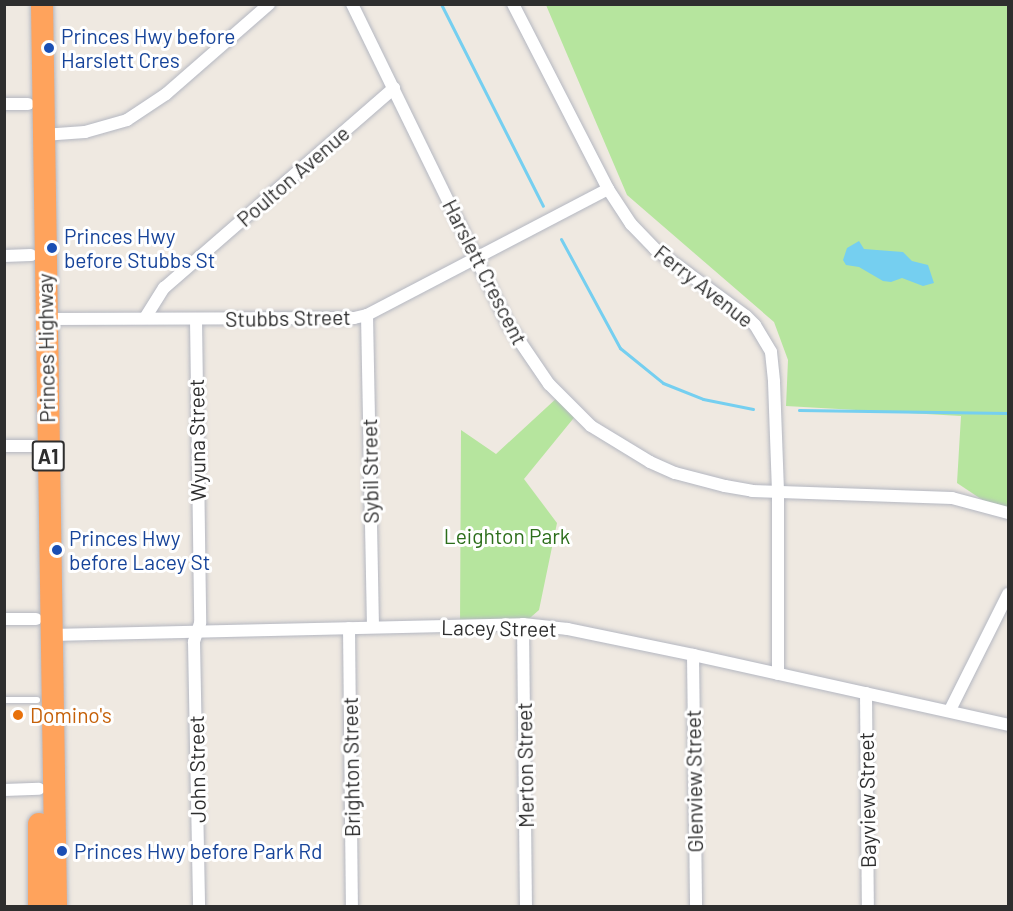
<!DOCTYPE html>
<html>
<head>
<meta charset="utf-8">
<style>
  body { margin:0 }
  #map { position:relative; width:1013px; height:911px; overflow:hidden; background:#efe9e1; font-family:Barlow,sans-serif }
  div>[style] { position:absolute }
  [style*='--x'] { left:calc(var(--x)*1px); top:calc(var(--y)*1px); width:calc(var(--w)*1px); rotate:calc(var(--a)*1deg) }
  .green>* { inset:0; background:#b6e59e }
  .water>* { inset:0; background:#75cff0 }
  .stream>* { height:3px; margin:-1.5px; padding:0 1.5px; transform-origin:1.5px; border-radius:1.5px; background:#75cff0 }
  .roads { filter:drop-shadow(0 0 2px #b4b7c1) drop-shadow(0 0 2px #b4b7c1) }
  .lane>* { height:6px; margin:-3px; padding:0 3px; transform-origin:3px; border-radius:3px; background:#fff }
  .street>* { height:12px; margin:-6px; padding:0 6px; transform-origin:6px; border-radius:6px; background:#fff }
  .highway>* { height:22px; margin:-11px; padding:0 11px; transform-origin:11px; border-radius:11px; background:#ffa35c }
  .dots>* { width:16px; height:16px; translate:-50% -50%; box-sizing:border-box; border:3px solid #fff; border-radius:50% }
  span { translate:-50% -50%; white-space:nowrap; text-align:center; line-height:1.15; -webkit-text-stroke:6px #fff; paint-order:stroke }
  .shield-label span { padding:2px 4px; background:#fff; border:2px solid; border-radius:4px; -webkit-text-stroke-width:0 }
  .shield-label { font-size:20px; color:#2e2e2e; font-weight:700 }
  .transit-label { font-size:21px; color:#164399 }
  .left { translate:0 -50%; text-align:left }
  .street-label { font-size:21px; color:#2e2e2e }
  .park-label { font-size:21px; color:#2c6e1b }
  .food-label { font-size:21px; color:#c56008 }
  .frame { position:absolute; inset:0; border:6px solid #2e2e2e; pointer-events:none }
</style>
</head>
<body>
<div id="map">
  <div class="green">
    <i style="clip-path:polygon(546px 5px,1008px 5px,1008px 517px,957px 483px,961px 416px,786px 406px,788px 360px,774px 322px,627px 195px)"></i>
    <i style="clip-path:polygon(559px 396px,577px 414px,524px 479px,557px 523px,539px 610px,523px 624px,460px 626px,461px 430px,496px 454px)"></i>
  </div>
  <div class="water">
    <i style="clip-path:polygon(859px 241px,864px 249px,903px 252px,912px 261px,928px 265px,934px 283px,923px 286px,902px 278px,891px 282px,883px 281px,859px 267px,846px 265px,843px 260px,847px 248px)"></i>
  </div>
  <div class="stream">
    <i style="--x:441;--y:4;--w:226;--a:63.2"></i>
    <i style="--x:561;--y:239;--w:124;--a:61.6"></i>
    <i style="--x:620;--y:348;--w:55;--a:39.1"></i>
    <i style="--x:663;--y:383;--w:43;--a:21.8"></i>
    <i style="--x:703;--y:399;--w:51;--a:11.3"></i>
    <i style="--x:799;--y:410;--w:209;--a:0.8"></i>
  </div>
  <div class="roads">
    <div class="lane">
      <i style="--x:4;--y:700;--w:33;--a:0"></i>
    </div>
    <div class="street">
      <i style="--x:352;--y:4;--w:356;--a:64"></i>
      <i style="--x:508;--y:324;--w:73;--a:55.7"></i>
      <i style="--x:549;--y:384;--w:59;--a:45"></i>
      <i style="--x:591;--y:426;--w:69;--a:31.4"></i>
      <i style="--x:650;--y:462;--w:27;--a:24"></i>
      <i style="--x:675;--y:473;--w:52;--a:14.6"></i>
      <i style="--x:725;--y:486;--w:27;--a:10"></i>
      <i style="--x:752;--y:491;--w:200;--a:2"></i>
      <i style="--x:952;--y:498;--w:58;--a:15"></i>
      <i style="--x:513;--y:4;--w:208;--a:62.8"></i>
      <i style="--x:608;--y:189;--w:42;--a:56.7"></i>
      <i style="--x:631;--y:224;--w:35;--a:46"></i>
      <i style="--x:655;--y:249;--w:113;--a:36.4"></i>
      <i style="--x:746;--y:316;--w:13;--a:45"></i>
      <i style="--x:755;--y:325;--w:31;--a:59"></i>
      <i style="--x:771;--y:352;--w:30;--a:84"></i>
      <i style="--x:774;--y:382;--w:110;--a:87.9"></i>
      <i style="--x:778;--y:492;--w:182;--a:90"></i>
      <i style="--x:4;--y:104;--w:24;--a:0"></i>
      <i style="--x:43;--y:135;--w:42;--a:-4.1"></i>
      <i style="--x:85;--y:132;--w:44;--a:-15.9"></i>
      <i style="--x:127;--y:120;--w:47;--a:-33.7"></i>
      <i style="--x:166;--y:94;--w:137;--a:-41.1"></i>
      <i style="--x:4;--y:256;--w:27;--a:-2"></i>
      <i style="--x:367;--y:315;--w:312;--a:88.9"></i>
      <i style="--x:145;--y:318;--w:36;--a:-58"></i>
      <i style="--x:164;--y:288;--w:305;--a:-41"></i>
      <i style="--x:46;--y:319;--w:308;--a:-0.2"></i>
      <i style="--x:354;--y:318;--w:13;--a:-13"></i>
      <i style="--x:367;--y:315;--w:272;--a:-27.6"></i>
      <i style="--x:196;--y:319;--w:304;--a:89.2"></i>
      <i style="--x:200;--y:623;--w:20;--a:108"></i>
      <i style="--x:194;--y:642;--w:264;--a:88.9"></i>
      <i style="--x:4;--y:446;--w:29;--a:0"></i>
      <i style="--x:4;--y:619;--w:32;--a:0"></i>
      <i style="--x:523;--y:624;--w:282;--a:89.4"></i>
      <i style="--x:349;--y:628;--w:278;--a:89.4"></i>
      <i style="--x:51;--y:635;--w:472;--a:-1.3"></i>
      <i style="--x:523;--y:624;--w:45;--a:6.3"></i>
      <i style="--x:568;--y:629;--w:128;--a:11.7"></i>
      <i style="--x:693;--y:655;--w:323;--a:12.5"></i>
      <i style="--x:693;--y:655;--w:251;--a:89.3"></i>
      <i style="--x:866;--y:693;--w:213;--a:89.5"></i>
      <i style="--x:950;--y:710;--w:130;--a:-63.4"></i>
      <i style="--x:4;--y:790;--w:35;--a:-2"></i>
    </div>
    <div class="highway">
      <i style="--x:42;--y:4;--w:902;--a:89.11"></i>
      <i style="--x:39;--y:824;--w:82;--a:90"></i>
    </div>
  </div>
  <div class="dots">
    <i style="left:49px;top:48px;background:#1a4fb4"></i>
    <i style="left:52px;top:248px;background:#1a4fb4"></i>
    <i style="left:57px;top:550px;background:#1a4fb4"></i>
    <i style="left:18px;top:715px;background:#e8710a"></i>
    <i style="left:62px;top:851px;background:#1a4fb4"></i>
  </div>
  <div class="shield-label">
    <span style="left:48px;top:456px">A1</span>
  </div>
  <div class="transit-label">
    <span class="left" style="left:61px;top:48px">Princes Hwy before<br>Harslett Cres</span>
    <span class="left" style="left:64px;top:248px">Princes Hwy<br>before Stubbs St</span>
    <span class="left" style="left:69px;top:550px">Princes Hwy<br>before Lacey St</span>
    <span class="left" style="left:74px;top:851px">Princes Hwy before Park Rd</span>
  </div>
  <div class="street-label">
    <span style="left:293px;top:176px;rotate:-41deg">Poulton Avenue</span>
    <span style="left:485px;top:272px;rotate:63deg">Harslett Crescent</span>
    <span style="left:704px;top:286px;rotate:38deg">Ferry Avenue</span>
    <span style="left:288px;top:318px;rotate:-1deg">Stubbs Street</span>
    <span style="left:46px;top:348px;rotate:-91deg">Princes Highway</span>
    <span style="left:197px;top:440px;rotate:-91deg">Wyuna Street</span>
    <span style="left:370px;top:471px;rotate:-91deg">Sybil Street</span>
    <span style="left:499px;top:628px;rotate:1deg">Lacey Street</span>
    <span style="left:525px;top:765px;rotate:-91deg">Merton Street</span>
    <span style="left:351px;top:767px;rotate:-91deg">Brighton Street</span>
    <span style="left:197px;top:769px;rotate:-91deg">John Street</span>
    <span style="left:694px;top:781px;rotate:-91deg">Glenview Street</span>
    <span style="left:867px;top:800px;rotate:-91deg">Bayview Street</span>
  </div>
  <div class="park-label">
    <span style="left:507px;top:536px">Leighton Park</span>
  </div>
  <div class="food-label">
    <span class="left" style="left:30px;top:715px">Domino's</span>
  </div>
  <div class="frame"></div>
</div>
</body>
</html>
